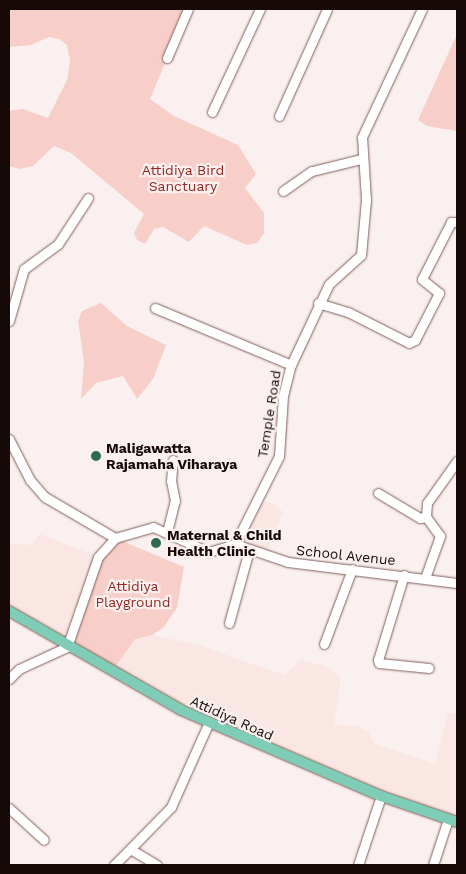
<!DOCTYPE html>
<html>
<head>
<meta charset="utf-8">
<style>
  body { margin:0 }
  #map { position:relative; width:466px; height:874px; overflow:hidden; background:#f9f0ef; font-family:"Work Sans",sans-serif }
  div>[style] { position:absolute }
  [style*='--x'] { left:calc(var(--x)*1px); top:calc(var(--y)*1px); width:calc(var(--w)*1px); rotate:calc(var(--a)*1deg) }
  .built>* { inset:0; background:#fae6e2 }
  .green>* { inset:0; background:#f8cec8 }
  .roads { filter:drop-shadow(0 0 1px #815e59) drop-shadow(0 0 1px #815e59) }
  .minor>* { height:9px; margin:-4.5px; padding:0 4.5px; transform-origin:4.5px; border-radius:4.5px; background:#fff }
  .major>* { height:10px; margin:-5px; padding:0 5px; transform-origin:5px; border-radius:5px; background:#7fcdb7 }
  .dots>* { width:14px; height:14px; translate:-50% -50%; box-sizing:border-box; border:2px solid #f9f0ef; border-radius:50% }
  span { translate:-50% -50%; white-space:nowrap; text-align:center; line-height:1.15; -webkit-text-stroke:4.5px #f9f0ef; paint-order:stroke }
  .park-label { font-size:14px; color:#922922 }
  .street-label { font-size:14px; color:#160907 }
  .poi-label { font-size:14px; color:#160907; font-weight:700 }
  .left { translate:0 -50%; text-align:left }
  .frame { position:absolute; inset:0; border:10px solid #160907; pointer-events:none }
</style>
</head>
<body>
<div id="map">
  <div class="built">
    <i style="clip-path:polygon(258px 499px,274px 504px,283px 512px,266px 556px,237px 545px)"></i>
    <i style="clip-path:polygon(40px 534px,98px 557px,67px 647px,9px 611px,9px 543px,31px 545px)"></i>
    <i style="clip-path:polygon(152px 635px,198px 645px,284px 675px,300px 660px,326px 666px,341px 678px,334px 725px,358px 726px,368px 732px,375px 744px,435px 764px,448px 713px,457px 714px,457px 822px,400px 803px,111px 673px,135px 639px)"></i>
  </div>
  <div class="green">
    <i style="clip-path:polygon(9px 9px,188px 9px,150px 99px,174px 116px,238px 145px,256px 174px,245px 188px,264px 213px,264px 233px,257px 243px,247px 245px,204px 226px,189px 242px,163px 227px,154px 229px,145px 244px,137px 240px,134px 233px,144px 214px,71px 153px,54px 146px,33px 166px,20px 169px,9px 166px,9px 111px,23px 109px,48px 118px,67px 80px,70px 60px,67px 45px,59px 39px,49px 37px,31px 45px,9px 47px)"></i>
    <i style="clip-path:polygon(457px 34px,457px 131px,427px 126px,418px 120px)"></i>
    <i style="clip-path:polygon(101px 303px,127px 326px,166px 345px,153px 379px,137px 399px,123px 376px,96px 383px,81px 399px,84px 362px,78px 321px,82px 311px)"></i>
    <i style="clip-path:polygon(115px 538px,184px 567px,177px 608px,163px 628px,152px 635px,135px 639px,111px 673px,67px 647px,98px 557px)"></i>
  </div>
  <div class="roads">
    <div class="minor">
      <i style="--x:167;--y:58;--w:53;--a:-66.8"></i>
      <i style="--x:212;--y:112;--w:114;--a:-65"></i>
      <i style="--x:279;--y:116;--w:117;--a:-65.8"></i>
      <i style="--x:283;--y:191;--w:35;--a:-35"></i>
      <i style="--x:312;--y:171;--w:50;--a:-13.8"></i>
      <i style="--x:318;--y:303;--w:31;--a:17"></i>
      <i style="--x:348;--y:312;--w:68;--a:26.9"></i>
      <i style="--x:409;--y:343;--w:7;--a:-27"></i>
      <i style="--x:415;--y:340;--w:53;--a:-62.9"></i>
      <i style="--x:439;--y:293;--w:22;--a:-141"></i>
      <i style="--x:422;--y:279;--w:64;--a:-63"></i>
      <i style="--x:451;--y:222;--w:6;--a:0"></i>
      <i style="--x:155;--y:308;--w:147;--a:22.7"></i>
      <i style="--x:9;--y:321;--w:54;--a:-73.9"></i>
      <i style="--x:24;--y:269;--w:42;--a:-36.3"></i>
      <i style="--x:58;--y:244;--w:55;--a:-56.9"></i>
      <i style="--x:9;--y:439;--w:46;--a:62.9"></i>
      <i style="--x:30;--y:480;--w:23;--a:49"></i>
      <i style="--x:45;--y:497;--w:81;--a:30.4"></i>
      <i style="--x:378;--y:493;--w:49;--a:30.8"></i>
      <i style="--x:420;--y:518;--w:6;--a:-9"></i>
      <i style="--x:167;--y:532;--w:32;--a:-76"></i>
      <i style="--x:175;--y:501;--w:20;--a:-101"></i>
      <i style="--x:171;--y:481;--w:21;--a:-85"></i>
      <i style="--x:235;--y:544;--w:56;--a:18.8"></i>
      <i style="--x:288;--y:562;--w:170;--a:7.1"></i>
      <i style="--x:404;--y:575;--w:89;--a:107"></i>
      <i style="--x:378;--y:660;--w:3;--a:72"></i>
      <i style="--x:379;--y:663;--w:50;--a:5.7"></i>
      <i style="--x:425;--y:578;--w:45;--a:-70.3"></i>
      <i style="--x:440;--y:536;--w:24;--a:-126"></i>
      <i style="--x:426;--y:517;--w:14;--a:-86"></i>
      <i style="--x:427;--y:503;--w:52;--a:-54.5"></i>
      <i style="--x:229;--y:623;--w:76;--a:-74.7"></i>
      <i style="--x:324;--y:644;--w:80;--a:-69.5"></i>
      <i style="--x:9;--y:679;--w:14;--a:-45"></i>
      <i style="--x:19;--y:669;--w:53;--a:-24.6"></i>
      <i style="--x:67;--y:647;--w:95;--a:-71"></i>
      <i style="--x:98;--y:557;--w:25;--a:-48"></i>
      <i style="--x:115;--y:538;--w:40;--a:-16"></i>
      <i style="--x:153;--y:527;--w:61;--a:24.1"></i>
      <i style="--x:209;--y:552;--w:27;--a:-17"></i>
      <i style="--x:235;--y:544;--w:98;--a:-63.4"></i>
      <i style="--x:279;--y:456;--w:60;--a:-86.2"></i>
      <i style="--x:283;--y:396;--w:32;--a:-76"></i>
      <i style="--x:291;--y:365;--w:89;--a:-64.9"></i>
      <i style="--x:329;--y:284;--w:43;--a:-42.2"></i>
      <i style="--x:361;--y:255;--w:55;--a:-84.8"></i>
      <i style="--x:366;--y:200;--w:63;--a:-93.6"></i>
      <i style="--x:362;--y:137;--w:141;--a:-64.9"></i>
      <i style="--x:9;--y:808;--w:47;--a:42.4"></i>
      <i style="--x:114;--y:865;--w:23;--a:-45"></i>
      <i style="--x:157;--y:865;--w:31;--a:-149"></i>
      <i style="--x:130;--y:849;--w:59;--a:-45.7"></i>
      <i style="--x:171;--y:807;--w:93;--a:-65.9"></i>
      <i style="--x:358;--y:865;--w:73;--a:-71.6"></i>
      <i style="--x:433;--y:865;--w:48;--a:-71.9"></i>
    </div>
    <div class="major">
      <i style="--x:9;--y:611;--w:198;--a:29.9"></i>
      <i style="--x:181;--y:710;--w:218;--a:23.3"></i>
      <i style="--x:381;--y:796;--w:80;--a:18.9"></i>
    </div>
  </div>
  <div class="dots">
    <i style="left:96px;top:456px;background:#2d6a56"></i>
    <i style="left:156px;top:543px;background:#2d6a56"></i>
  </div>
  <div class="park-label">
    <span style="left:183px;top:178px">Attidiya Bird<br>Sanctuary</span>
    <span style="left:133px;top:594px">Attidiya<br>Playground</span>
  </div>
  <div class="street-label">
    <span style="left:269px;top:414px;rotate:-81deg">Temple Road</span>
    <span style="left:346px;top:555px;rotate:6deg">School Avenue</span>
    <span style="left:232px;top:718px;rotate:24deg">Attidiya Road</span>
  </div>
  <div class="poi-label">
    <span class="left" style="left:106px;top:456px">Maligawatta<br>Rajamaha Viharaya</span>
    <span class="left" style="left:167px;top:543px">Maternal &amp; Child<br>Health Clinic</span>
  </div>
  <div class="frame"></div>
</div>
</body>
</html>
